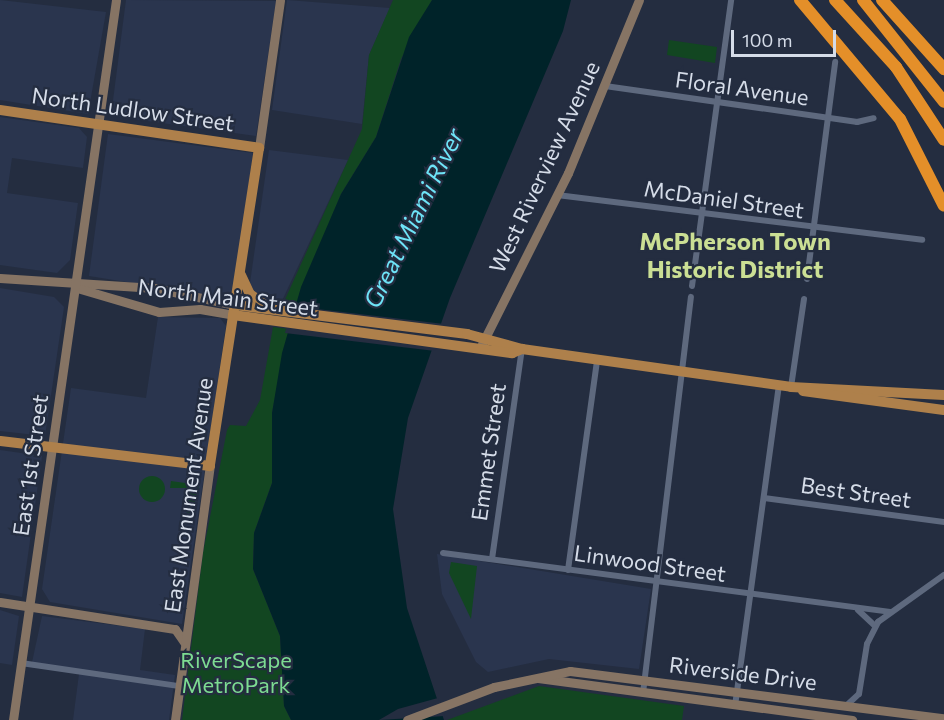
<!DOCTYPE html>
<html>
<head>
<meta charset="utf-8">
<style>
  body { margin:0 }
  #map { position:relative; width:944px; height:720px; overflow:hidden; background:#242d40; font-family:Commissioner,sans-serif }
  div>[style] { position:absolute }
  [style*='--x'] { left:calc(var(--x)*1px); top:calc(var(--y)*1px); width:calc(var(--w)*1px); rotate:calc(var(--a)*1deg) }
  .built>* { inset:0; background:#2a354e }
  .green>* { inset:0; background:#124621 }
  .round { border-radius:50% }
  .water>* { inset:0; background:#002329 }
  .pier>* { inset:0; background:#242d40 }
  .street>* { height:6px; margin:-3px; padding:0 3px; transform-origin:3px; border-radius:3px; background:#5e697e }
  .secondary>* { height:9px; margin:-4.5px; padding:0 4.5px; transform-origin:4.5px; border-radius:4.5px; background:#867464 }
  .primary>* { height:10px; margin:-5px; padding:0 5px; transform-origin:5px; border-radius:5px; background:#ae804b }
  .highway>* { height:12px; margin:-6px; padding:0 6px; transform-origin:6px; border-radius:6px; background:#e48f29 }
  span { translate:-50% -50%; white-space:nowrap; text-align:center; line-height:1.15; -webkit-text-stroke:4.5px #242d40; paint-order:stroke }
  .street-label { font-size:22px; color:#d5dce8 }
  .park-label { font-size:22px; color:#7ddb92 }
  .water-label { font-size:24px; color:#6ee4f8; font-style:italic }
  .neighbourhood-label { font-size:24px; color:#cbdf94; font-weight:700 }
  .scale { position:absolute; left:731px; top:30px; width:105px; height:27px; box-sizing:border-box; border:3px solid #d5dce8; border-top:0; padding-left:8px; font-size:18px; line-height:21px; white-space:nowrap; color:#d5dce8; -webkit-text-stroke:4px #242d40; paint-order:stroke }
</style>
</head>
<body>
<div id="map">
  <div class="built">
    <i style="clip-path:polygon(0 0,106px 12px,88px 114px,0 100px)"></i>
    <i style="clip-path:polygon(126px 0,276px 1px,256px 136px,111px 116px)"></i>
    <i style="clip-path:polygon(287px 0,390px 8px,369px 55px,362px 124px,272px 110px)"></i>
    <i style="clip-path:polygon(0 117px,79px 128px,87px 137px,83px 168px,12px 158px,7px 193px,78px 203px,70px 260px,57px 273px,0 265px)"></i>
    <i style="clip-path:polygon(108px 134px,253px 153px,234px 288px,226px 298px,89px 276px)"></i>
    <i style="clip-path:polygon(269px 150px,348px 160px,280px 305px,257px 297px,250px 283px)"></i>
    <i style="clip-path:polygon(0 288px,54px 297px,64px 307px,45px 436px,0 431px)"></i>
    <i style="clip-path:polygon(158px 317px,220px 318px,226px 326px,182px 624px,50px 602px,42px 589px,71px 388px,146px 398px)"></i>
    <i style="clip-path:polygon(0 450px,42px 456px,22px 597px,0 593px)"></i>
    <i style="clip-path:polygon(437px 554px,651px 589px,639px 669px,549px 659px,488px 672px,476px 662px,442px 594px)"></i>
    <i style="clip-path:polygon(0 610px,19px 616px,12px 665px,0 663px)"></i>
    <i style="clip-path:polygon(42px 616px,145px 629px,140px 670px,175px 675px,169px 720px,73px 720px,79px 674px,31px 667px)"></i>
  </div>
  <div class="green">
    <i style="clip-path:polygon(393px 0,432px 0,401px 59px,376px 137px,341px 194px,296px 305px,283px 304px,362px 129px,369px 55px)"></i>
    <i style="clip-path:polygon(669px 40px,717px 47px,715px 63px,667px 55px)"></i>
    <i style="clip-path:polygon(273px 327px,289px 329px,272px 413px,272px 483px,254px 533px,253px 569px,280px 636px,284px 706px,291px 720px,182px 720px,203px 553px,227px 430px,230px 425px,246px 426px,260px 400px)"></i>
    <i class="round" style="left:139px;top:476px;width:26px;height:26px"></i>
    <i style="clip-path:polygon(171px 481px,199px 485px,192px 514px,186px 512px,190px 488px,170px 488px)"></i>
    <i style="clip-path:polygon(451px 562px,477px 566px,471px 619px,449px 573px)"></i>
    <i style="clip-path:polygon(539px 686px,684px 706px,682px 720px,447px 720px)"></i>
  </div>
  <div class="water">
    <i style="clip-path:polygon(432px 0,571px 0,563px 31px,450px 298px,408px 418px,393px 509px,407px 608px,444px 720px,291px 720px,284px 706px,280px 636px,253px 569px,254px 533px,272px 483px,272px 413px,282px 353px,301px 287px,341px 194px,376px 137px,409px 37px)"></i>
  </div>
  <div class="pier">
    <i style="clip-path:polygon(292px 306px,444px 324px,435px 351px,285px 333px)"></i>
    <i style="clip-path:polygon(438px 698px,445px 716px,379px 720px,398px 709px)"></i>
  </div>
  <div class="street">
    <i style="--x:605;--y:86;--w:255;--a:8.1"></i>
    <i style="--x:857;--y:122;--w:17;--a:-13"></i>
    <i style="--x:557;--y:195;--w:368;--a:7"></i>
    <i style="--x:807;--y:279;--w:219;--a:-82.6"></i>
    <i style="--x:692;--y:286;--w:289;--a:-82.2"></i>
    <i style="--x:791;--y:387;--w:89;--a:-81.6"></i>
    <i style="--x:764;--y:498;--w:182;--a:7.6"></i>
    <i style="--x:443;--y:553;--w:451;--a:7.5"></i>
    <i style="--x:492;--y:559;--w:212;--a:-81.9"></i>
    <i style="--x:568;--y:570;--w:211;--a:-82.1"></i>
    <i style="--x:858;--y:610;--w:23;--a:43"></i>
    <i style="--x:21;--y:663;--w:160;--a:8.3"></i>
    <i style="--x:643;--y:693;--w:399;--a:-83.1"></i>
    <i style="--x:847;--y:705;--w:16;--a:-43"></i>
    <i style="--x:859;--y:694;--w:51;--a:-80.9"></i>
    <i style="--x:867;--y:644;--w:25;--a:-63"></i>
    <i style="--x:878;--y:622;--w:81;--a:-35.5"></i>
    <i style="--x:735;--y:706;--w:324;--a:-82.2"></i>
  </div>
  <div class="secondary">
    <i style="--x:259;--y:148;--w:149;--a:-81.9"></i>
    <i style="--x:0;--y:278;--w:155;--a:3.7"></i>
    <i style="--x:155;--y:288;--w:82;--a:12"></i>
    <i style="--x:77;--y:288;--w:85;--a:16.3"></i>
    <i style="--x:159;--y:312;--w:41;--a:-4.2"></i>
    <i style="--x:200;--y:309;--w:34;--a:10"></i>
    <i style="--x:482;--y:344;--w:191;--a:-63.3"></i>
    <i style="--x:568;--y:173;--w:187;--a:-67.7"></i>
    <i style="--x:0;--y:602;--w:177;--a:8.8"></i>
    <i style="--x:175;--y:629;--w:16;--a:55"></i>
    <i style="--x:538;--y:678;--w:317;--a:7.6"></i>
    <i style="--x:13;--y:720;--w:727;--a:-81.86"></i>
    <i style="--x:175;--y:720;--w:256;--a:-82.2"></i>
    <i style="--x:407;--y:720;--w:93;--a:-20.8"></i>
    <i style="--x:494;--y:687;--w:78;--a:-11.9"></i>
    <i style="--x:570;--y:671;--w:377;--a:7.2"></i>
  </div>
  <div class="primary">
    <i style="--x:0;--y:110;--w:262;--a:8.3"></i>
    <i style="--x:259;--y:148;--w:322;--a:98.8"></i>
    <i style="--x:210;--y:466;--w:211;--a:-173.2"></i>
    <i style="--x:241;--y:275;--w:21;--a:65"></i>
    <i style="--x:250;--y:294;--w:22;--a:36"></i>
    <i style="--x:235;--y:305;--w:234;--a:7.1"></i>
    <i style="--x:467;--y:334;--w:57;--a:15.3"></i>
    <i style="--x:522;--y:349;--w:272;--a:8"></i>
    <i style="--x:791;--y:387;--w:153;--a:3"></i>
    <i style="--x:233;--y:315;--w:282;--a:7.8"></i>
    <i style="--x:512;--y:353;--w:11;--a:-22"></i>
    <i style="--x:803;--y:391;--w:142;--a:7.7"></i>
  </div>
  <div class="highway">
    <i style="--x:800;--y:0;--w:155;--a:50"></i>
    <i style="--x:900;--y:119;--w:97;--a:63.2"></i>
    <i style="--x:835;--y:0;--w:91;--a:47.7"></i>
    <i style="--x:896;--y:67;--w:87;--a:56.7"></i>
    <i style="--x:863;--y:0;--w:130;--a:51.5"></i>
    <i style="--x:882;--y:0;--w:93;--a:48.1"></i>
  </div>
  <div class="street-label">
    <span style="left:742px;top:88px;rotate:8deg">Floral Avenue</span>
    <span style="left:133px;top:109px;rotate:8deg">North Ludlow Street</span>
    <span style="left:544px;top:167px;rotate:-65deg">West Riverview Avenue</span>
    <span style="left:724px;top:199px;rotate:8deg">McDaniel Street</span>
    <span style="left:228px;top:297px;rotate:7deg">North Main Street</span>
    <span style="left:488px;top:452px;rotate:-82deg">Emmet Street</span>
    <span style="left:30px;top:465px;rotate:-82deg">East 1st Street</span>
    <span style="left:856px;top:492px;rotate:8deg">Best Street</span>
    <span style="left:188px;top:495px;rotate:-82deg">East Monument Avenue</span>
    <span style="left:650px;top:563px;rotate:8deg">Linwood Street</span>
    <span style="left:743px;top:673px;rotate:7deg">Riverside Drive</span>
  </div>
  <div class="park-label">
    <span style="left:236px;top:672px">RiverScape<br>MetroPark</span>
  </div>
  <div class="water-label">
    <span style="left:413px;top:218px;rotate:-64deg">Great Miami River</span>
  </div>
  <div class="neighbourhood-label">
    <span style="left:735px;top:255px">McPherson Town<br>Historic District</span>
  </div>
  <div class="scale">100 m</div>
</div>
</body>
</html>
